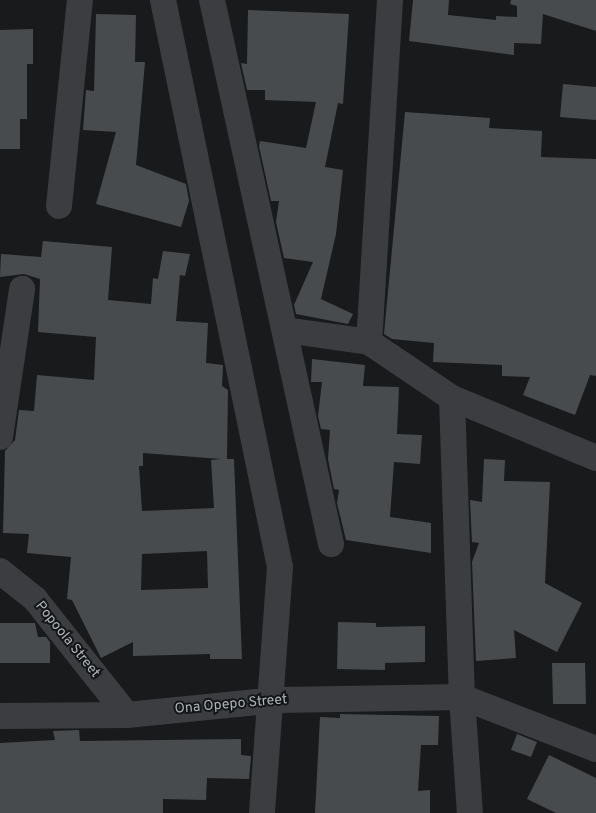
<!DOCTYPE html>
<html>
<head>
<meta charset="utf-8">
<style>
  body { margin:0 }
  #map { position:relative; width:596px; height:813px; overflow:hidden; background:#191a1b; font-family:Overpass,sans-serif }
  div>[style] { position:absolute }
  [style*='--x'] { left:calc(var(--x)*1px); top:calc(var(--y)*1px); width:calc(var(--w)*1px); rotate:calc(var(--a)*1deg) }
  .building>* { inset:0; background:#484b4e }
  .street>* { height:26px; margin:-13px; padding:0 13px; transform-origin:13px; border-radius:13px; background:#3b3d40 }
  span { translate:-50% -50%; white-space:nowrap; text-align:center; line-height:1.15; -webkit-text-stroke:4px #141516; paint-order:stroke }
  .street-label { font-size:14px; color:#adb4ba }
</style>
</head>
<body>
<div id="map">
  <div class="building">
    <i style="clip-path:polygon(413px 0,449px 0,448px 15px,496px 20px,496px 16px,517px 17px,517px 6px,510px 4px,511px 0,596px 0,596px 31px,543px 14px,541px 44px,514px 43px,514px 55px,409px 41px)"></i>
    <i style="clip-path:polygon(248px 10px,349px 14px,343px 104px,338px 103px,325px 167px,343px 170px,336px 234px,321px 299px,353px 314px,348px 324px,296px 314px,294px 305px,313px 262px,284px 258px,276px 222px,279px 201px,271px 201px,259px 146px,260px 141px,306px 148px,316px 102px,265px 100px,265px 90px,247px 90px,241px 63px,247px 64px)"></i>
    <i style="clip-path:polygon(96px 14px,136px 15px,135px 62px,145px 62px,136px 165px,186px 184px,189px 201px,181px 227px,96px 204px,116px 132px,83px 130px,86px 90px,94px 91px)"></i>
    <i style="clip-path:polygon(33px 29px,33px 64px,27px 64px,27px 119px,20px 119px,20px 149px,0 149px,0 30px)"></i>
    <i style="clip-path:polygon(563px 84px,596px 87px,596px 120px,560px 117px)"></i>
    <i style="clip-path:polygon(405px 112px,490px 118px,489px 128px,542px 131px,541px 157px,596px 159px,596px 376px,590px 375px,575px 415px,523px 395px,530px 377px,502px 376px,502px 365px,433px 362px,434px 343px,392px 339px,384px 334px)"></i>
    <i style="clip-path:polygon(evenodd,43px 241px,112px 247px,108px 300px,151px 304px,153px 278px,158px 279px,163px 251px,190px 254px,185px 276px,180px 275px,176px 321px,208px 323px,206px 363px,223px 365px,222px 386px,228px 390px,227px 459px,234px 459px,242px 659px,210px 659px,210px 654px,133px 656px,133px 642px,101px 658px,72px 600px,67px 599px,71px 557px,27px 553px,29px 534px,3px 533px,5px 451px,15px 440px,19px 410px,34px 411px,37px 375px,94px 380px,96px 337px,38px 332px,40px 279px,24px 274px,0 277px,1px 254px,41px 257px,43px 241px,143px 453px,221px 459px,211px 460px,214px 508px,142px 511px,139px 466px,143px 466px,143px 453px,43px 241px,207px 551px,208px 588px,141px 590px,142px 554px,207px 551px)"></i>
    <i style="clip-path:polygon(312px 359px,365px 365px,363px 386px,399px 387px,397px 434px,422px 435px,420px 464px,394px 462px,390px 517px,431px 523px,431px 553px,346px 540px,337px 503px,339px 490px,334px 489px,328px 459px,330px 430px,321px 429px,318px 416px,322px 382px,311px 382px)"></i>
    <i style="clip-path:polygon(484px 459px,505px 460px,504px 481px,550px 482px,545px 583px,582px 603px,557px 652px,514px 630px,516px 658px,476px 661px,472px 562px,479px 543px,472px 542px,470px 500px,482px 502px)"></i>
    <i style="clip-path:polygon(338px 622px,376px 623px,376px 627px,425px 626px,425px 662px,385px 663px,385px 670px,337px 669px)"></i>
    <i style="clip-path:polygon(0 623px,35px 623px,38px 637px,46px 637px,50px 642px,50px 663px,0 663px)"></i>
    <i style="clip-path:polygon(552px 663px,585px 663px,586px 704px,553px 704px)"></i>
    <i style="clip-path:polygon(340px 714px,439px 716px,438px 745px,421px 745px,418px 791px,430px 790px,430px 813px,315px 813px,320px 717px,340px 718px)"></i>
    <i style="clip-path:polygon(79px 730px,80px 741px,241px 739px,241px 755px,251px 756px,249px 779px,207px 778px,206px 800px,163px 799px,163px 813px,0 813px,0 743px,55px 740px,53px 731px)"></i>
    <i style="clip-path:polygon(517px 734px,537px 742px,531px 757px,511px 750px)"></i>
    <i style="clip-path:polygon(549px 755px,596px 778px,596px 813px,556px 813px,527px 799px)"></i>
  </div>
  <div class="street">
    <i style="--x:163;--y:0;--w:579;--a:78.34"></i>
    <i style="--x:280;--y:567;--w:247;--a:94.2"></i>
    <i style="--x:212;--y:0;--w:557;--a:77.66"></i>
    <i style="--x:390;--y:0;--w:343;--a:93.5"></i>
    <i style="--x:369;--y:342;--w:100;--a:34"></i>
    <i style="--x:452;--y:398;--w:156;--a:22.6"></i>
    <i style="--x:59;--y:206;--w:207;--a:-84.2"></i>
    <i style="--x:285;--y:330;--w:85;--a:8.1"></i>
    <i style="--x:452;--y:398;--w:299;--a:88.1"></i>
    <i style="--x:462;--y:697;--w:116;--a:86.1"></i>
    <i style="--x:0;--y:437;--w:150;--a:-81.5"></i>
    <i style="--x:0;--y:571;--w:45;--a:38.7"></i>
    <i style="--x:35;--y:599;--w:148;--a:51.6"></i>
    <i style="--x:0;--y:716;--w:127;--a:-0.5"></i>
    <i style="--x:127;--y:715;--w:151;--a:-5.7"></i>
    <i style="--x:277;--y:700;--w:185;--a:-0.9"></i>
    <i style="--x:462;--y:697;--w:144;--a:21.2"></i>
  </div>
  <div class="street-label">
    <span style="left:67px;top:640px;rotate:51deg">Popoola Street</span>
    <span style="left:231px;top:705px;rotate:-5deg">Ona Opepo Street</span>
  </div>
</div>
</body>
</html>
